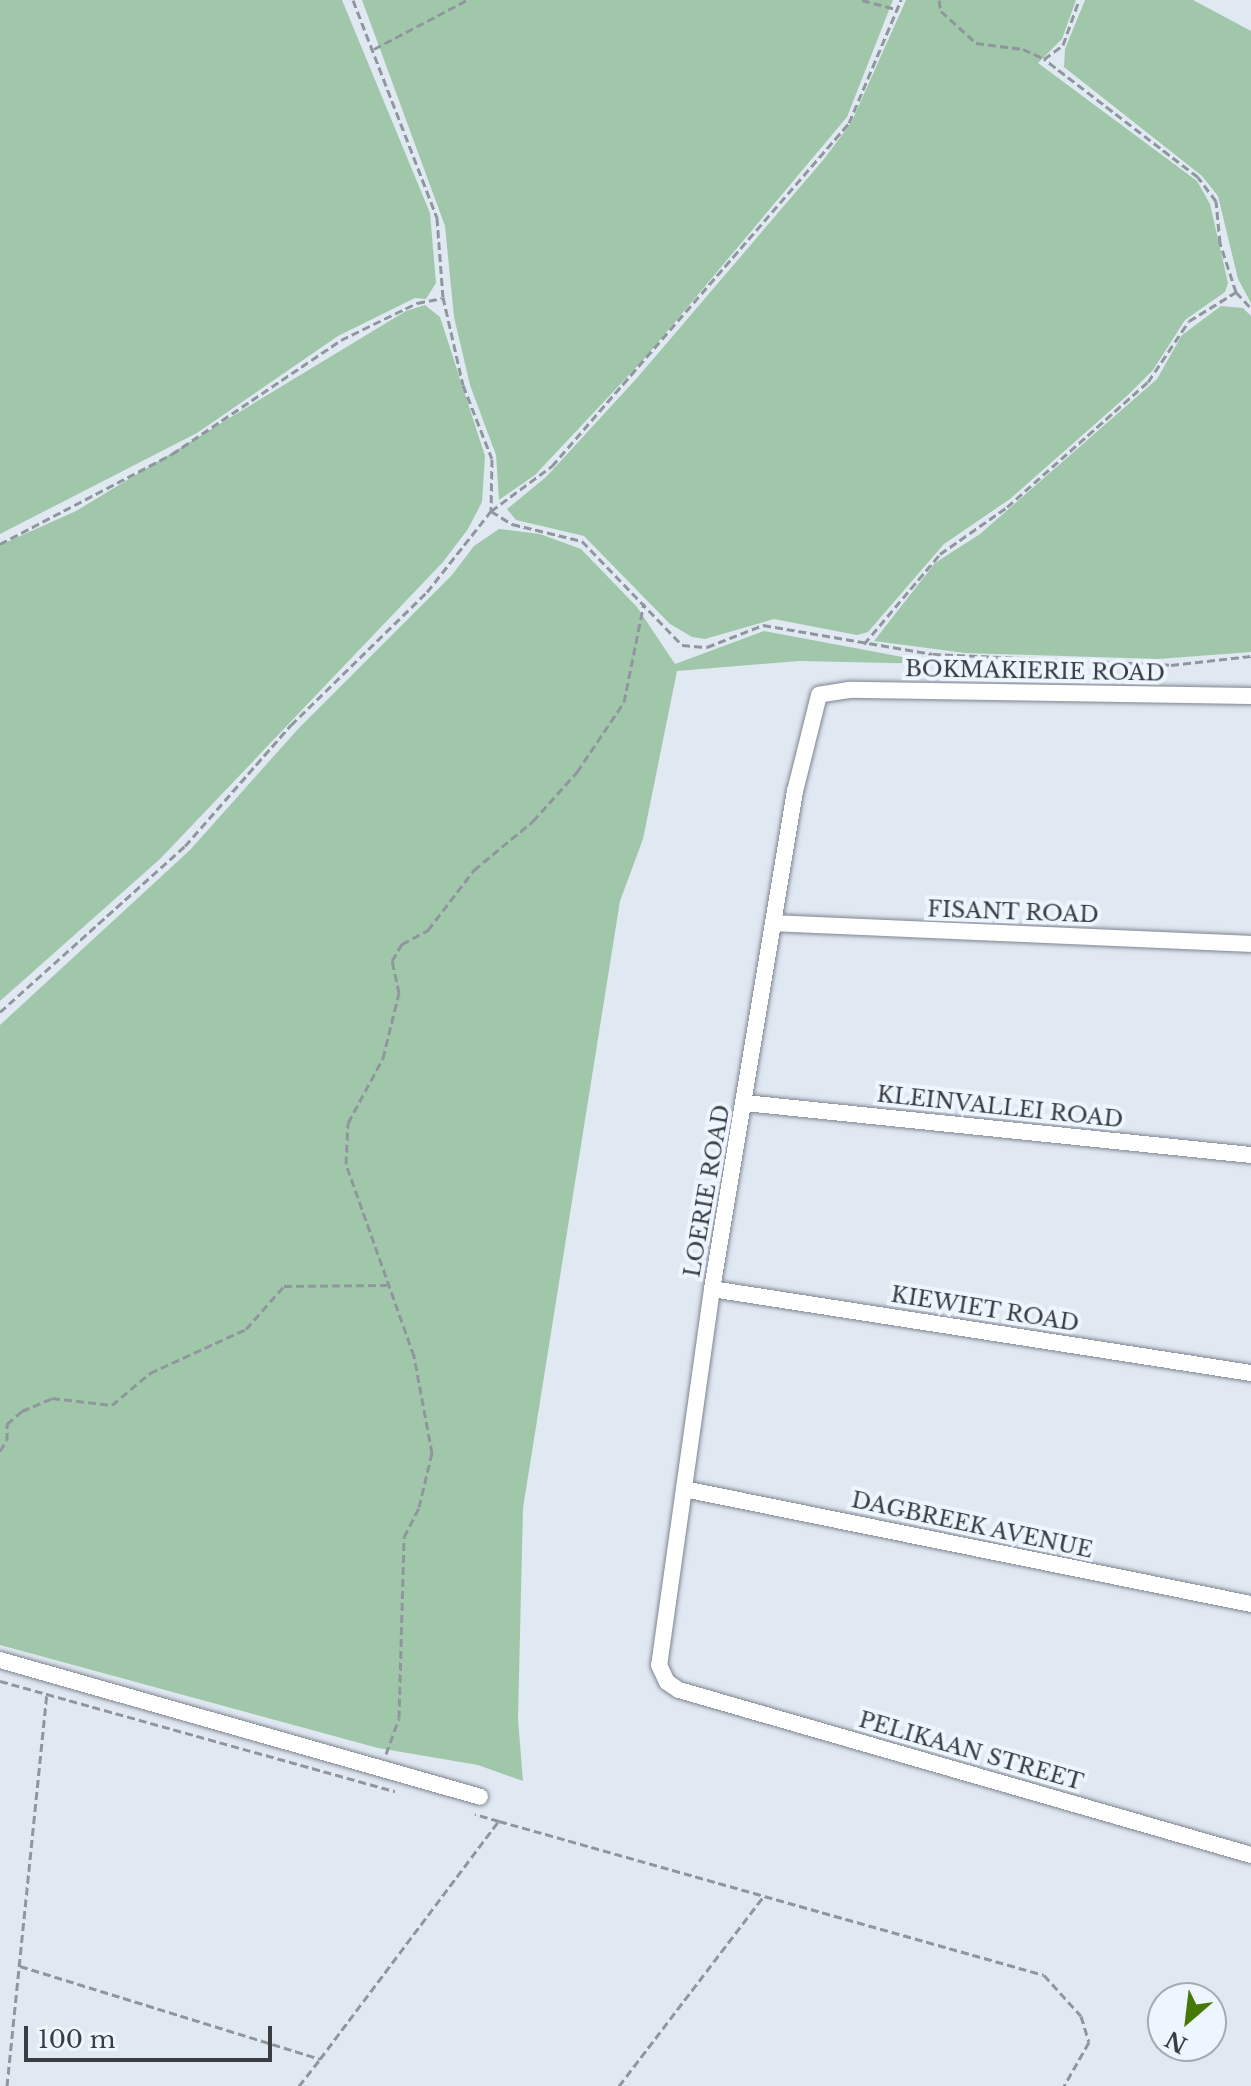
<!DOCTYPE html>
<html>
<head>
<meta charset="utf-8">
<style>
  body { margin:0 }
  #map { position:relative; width:1251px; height:2086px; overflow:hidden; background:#e0e8f2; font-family:"Libre Baskerville",serif }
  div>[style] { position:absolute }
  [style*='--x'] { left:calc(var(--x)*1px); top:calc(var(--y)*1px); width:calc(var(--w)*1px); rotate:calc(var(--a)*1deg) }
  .green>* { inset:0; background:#a1c7aa }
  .path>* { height:3px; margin-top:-1.5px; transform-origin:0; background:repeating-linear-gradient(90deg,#90969d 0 8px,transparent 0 12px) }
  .roads { filter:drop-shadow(0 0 2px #7e858e) drop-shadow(0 0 2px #7e858e) }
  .minor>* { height:16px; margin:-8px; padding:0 8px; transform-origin:8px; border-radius:8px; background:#fff }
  span { translate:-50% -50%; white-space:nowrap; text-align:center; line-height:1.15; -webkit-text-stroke:8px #edf5ff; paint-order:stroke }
  .street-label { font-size:22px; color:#3a3d41 }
  .north { position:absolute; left:1147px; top:1982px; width:80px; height:80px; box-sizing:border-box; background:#edf5ff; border:2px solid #a5abb3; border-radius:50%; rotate:208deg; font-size:22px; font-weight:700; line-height:32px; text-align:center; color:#3a3d41 }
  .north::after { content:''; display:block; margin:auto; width:28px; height:36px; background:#467903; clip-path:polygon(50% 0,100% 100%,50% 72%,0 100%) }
  .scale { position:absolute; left:24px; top:2026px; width:248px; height:36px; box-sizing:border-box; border:4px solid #3a3d41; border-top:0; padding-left:10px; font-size:24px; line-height:28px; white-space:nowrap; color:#3a3d41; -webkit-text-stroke:6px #edf5ff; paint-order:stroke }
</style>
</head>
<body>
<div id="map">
  <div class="green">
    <i style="clip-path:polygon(0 0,342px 0,430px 213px,436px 283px,426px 299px,415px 298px,338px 336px,197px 433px,0 534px)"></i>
    <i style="clip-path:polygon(362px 0,893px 0,847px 117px,644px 359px,535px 475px,499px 500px,496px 455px,470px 385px,454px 317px,445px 226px)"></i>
    <i style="clip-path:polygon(906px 0,1076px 0,1062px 39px,1038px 63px,1197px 181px,1210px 204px,1228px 283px,1225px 292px,1185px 320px,1153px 370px,1128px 395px,1010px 499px,944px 544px,868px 632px,857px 635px,774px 619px,705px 639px,692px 637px,670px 624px,584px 536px,516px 520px,507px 509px,546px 477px,637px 378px,824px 159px,851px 123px)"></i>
    <i style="clip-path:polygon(1085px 0,1193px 0,1251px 31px,1251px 303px,1238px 279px,1218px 196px,1202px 176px,1064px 67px,1065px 49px)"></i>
    <i style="clip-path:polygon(425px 305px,440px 317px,485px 456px,482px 502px,468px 529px,443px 562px,160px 859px,0 1001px,0 545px,76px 511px,406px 311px)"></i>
    <i style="clip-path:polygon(1221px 306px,1243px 308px,1251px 316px,1251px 652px,1158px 659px,965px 653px,874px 641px,935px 563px,980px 534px,1157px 379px,1182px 335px)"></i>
    <i style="clip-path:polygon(499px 529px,540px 534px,581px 549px,637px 607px,675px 664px,764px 631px,940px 664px,799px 661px,677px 671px,643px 839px,620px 901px,523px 1508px,518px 1719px,523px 1781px,478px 1765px,378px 1748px,0 1645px,0 1025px,190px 850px,298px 729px,452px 575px,474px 546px)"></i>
  </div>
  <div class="path">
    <i style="--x:353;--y:0;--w:234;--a:68.9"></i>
    <i style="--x:437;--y:218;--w:79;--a:85.7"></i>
    <i style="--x:443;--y:297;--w:90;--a:77.2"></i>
    <i style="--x:463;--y:385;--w:79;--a:68.6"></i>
    <i style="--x:492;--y:459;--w:52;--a:91.1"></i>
    <i style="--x:862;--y:0;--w:34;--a:15"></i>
    <i style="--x:939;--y:0;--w:11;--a:80"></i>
    <i style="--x:941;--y:11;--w:47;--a:42.4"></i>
    <i style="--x:976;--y:43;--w:47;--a:7.3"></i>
    <i style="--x:1023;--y:49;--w:23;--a:25"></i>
    <i style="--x:374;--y:49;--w:105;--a:-27.8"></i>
    <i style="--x:1236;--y:292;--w:22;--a:47"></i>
    <i style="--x:491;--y:511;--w:25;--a:32"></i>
    <i style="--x:512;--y:524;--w:72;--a:13.7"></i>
    <i style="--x:582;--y:541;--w:144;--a:46.1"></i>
    <i style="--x:682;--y:645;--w:25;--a:5"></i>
    <i style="--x:707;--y:647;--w:60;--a:-21.4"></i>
    <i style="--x:763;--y:625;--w:172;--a:9.7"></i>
    <i style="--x:933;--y:654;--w:238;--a:2.6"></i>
    <i style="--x:1171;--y:665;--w:81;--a:-6.4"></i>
    <i style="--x:0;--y:544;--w:194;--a:-27.6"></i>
    <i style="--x:172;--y:454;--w:204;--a:-34"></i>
    <i style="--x:341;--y:340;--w:85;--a:-26"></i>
    <i style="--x:417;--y:303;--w:25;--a:-11"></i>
    <i style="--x:864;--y:644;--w:118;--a:-49.8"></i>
    <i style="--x:940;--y:554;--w:82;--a:-35"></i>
    <i style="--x:1007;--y:507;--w:188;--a:-41.6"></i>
    <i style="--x:1148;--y:382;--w:73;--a:-56.1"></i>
    <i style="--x:1189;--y:321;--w:55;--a:-31.7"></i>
    <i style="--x:1236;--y:292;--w:52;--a:-108.1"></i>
    <i style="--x:1220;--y:243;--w:42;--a:-95.4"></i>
    <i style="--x:1216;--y:201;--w:30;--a:-127"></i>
    <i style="--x:1198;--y:177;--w:194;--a:-142.5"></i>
    <i style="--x:1044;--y:59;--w:24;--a:-36"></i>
    <i style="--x:1063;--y:45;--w:48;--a:-70.4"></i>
    <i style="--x:0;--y:1012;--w:249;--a:-41.9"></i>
    <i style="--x:185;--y:846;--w:161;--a:-48.8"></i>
    <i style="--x:291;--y:725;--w:190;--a:-44.4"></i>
    <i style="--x:427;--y:592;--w:103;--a:-51.7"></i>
    <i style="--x:491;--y:511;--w:76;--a:-36.4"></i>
    <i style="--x:552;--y:466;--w:454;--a:-49.1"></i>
    <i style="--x:849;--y:123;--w:134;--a:-67.1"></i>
    <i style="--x:0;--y:1451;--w:13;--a:-58"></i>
    <i style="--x:7;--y:1440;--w:16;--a:-90"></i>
    <i style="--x:7;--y:1424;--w:20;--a:-41"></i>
    <i style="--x:22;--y:1411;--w:33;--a:-23"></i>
    <i style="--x:52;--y:1398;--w:60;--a:6.7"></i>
    <i style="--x:112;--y:1405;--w:50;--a:-40.1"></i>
    <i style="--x:150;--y:1373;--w:106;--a:-24.6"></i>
    <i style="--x:246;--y:1329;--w:57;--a:-48.5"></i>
    <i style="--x:284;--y:1286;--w:103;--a:-0.6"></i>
    <i style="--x:0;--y:1681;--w:410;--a:15.6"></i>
    <i style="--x:386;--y:1754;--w:38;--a:-70"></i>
    <i style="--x:399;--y:1718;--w:181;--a:-88.4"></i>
    <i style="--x:404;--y:1537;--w:34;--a:-63"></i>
    <i style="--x:419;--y:1507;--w:56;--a:-76.5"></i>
    <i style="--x:432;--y:1453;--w:99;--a:-100.5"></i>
    <i style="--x:414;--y:1356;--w:204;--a:-109.5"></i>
    <i style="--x:346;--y:1164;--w:41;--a:-87.2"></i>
    <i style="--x:348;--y:1123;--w:74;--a:-61.7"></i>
    <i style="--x:383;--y:1058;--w:67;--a:-76.2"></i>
    <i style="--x:399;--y:993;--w:33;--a:-102"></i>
    <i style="--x:392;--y:961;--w:20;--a:-60"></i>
    <i style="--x:402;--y:944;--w:30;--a:-28"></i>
    <i style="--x:428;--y:930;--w:76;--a:-52.5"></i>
    <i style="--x:474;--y:870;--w:77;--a:-39.7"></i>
    <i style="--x:533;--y:821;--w:66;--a:-48.1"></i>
    <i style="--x:577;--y:772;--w:84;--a:-56.1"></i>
    <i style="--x:624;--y:702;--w:101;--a:-78.6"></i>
    <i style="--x:499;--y:1821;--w:566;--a:15.78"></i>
    <i style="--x:1044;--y:1975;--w:55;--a:47.9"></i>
    <i style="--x:1081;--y:2016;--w:27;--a:73"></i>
    <i style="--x:1089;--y:2042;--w:51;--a:119.6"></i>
    <i style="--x:20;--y:1966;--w:314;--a:17.2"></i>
    <i style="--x:320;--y:2059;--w:298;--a:-53.1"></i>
    <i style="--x:499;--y:1821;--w:25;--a:-164"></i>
    <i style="--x:7;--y:2086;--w:394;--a:-84.2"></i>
    <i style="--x:299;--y:2086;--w:34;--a:-52"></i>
    <i style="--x:619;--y:2086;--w:239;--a:-52.7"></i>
  </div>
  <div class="roads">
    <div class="minor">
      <i style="--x:1251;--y:696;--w:402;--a:-179.1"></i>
      <i style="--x:849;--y:690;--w:30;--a:171"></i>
      <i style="--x:819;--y:695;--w:99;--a:104"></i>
      <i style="--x:795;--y:791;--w:505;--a:99.46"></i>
      <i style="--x:712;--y:1289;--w:380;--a:98"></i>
      <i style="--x:659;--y:1665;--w:19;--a:65"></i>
      <i style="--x:667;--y:1682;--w:14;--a:34"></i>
      <i style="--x:679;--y:1690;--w:595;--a:16.09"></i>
      <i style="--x:773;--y:923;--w:478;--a:2.5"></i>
      <i style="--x:745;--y:1103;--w:509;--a:5.87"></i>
      <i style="--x:712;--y:1289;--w:546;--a:8.86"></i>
      <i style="--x:684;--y:1489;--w:579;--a:11.47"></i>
      <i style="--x:0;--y:1660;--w:499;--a:15.9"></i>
    </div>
  </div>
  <div class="street-label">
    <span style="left:1035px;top:671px;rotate:1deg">BOKMAKIERIE ROAD</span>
    <span style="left:1013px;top:912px;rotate:2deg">FISANT ROAD</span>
    <span style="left:1000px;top:1107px;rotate:6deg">KLEINVALLEI ROAD</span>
    <span style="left:707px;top:1191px;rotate:-80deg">LOERIE ROAD</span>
    <span style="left:985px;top:1309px;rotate:9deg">KIEWIET ROAD</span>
    <span style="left:972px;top:1525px;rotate:12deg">DAGBREEK AVENUE</span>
    <span style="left:971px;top:1751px;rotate:16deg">PELIKAAN STREET</span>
  </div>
  <div class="north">N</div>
  <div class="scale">100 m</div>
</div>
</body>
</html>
